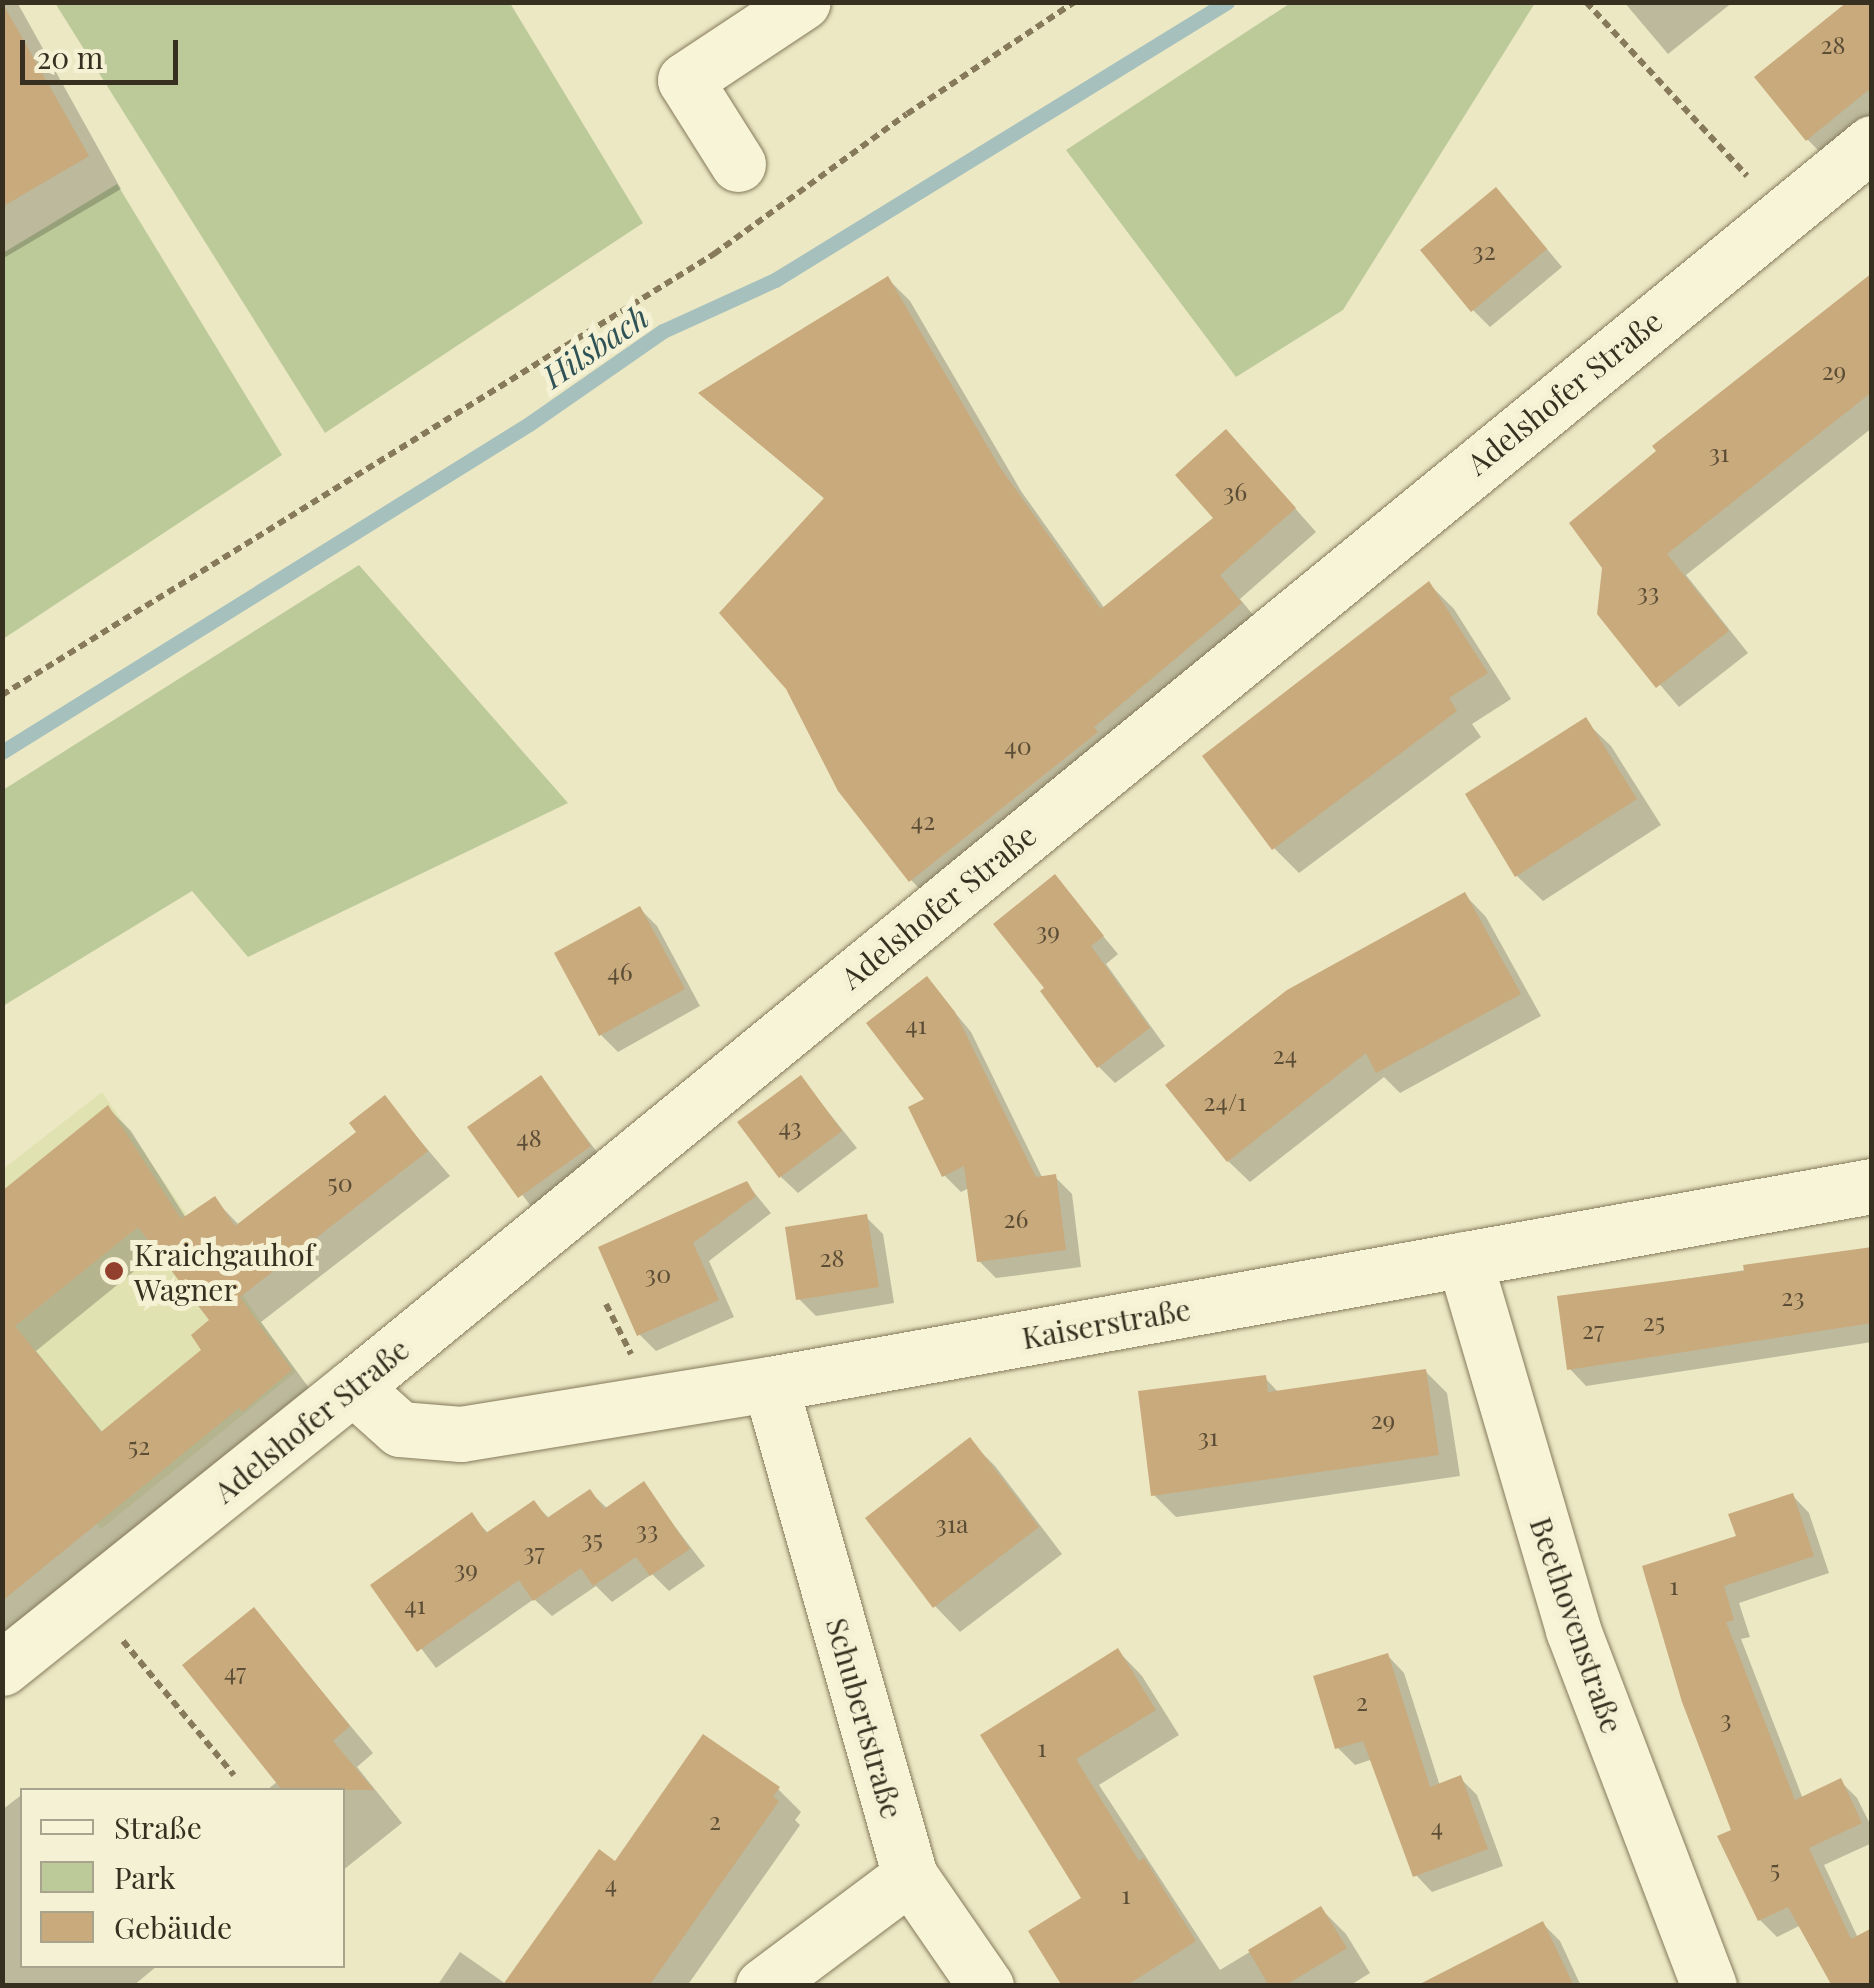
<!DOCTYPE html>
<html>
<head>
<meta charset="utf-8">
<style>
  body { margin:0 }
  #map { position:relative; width:1874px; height:1988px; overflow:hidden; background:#ece8c4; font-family:"Playfair Display",serif }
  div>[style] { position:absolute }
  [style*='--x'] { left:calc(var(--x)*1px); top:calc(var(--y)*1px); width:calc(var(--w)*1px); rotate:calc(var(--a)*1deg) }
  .farmland>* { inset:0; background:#e1e2b2 }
  .green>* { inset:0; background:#bcca99 }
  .shadow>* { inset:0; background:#0003 }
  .stream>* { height:15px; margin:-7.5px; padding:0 7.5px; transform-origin:7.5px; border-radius:7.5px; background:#a6c0bd }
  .building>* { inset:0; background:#c9aa7c }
  .path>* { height:6px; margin-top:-3px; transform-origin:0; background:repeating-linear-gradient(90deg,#867a5b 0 8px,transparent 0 13px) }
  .roads { filter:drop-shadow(0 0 2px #867a5b) drop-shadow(0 0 2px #867a5b) }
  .minor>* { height:55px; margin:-27.5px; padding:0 27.5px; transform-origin:27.5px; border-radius:27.5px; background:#f7f4d7 }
  .dots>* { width:28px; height:28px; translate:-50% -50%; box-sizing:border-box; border:5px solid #f4f1d4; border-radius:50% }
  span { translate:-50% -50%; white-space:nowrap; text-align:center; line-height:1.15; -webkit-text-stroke:10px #f4f1d4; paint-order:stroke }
  .number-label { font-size:25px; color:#5c4e36 }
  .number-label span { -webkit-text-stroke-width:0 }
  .street-label { font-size:30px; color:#372f1f }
  .poi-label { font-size:30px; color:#372f1f }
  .left { translate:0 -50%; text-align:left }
  .water-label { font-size:32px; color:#2f5256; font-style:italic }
  .frame { position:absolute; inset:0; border:5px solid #372f1f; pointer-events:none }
  .legend { position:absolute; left:20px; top:1788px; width:325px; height:180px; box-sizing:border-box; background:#f4f1d4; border:2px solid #a8a38c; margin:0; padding:12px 18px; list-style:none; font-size:30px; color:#372f1f }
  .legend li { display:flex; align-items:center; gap:20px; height:50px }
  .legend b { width:50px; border:2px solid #a8a38c }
  .scale { position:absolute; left:20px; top:40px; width:158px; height:45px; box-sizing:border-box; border:5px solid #372f1f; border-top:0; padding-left:12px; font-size:30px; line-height:35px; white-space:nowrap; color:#372f1f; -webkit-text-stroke:8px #f4f1d4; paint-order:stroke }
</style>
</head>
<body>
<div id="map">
  <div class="farmland">
    <i style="clip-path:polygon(102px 1092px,296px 1372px,101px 1529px,3px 1406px,3px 1169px)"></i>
  </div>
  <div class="green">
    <i style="clip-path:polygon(1292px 2px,1535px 3px,1343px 310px,1236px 377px,1066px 150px)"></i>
    <i style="clip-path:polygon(55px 3px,510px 3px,643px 223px,325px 433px)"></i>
    <i style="clip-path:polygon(117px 184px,282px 455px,3px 639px,3px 253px)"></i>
    <i style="clip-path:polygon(359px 565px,568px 803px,248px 957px,192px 891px,3px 1006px,3px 790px)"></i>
  </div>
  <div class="shadow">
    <i style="clip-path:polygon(2px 2px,17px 2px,121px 189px,2px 259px)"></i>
    <i style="clip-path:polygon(1624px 2px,1733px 2px,1668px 54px)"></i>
    <i style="clip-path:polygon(1872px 2px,1872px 124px,1828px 160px,1807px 139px)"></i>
    <i style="clip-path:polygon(1512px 207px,1562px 267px,1490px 327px,1473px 310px)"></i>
    <i style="clip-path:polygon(888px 279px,910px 301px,1021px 491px,1105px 609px,1216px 518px,1248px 455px,1316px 532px,1240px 599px,1263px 627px,933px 902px,911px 880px,826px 500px,702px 393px)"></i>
    <i style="clip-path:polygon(1872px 285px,1872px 428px,1686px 575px,1748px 653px,1679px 707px,1600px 614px)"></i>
    <i style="clip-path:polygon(1429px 584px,1454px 609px,1511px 699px,1472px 724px,1481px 737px,1299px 873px,1274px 848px)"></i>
    <i style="clip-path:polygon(1585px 721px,1611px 746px,1661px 825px,1543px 901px,1517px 876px,1469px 794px)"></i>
    <i style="clip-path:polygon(1054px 877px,1118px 954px,1106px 964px,1165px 1046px,1115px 1083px,1098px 1066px)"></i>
    <i style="clip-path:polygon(1465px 895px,1486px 917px,1541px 1016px,1400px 1093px,1384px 1077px,1250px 1182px,1228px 1161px)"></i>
    <i style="clip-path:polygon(640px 909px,657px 926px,700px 1006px,618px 1052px,601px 1035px)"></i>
    <i style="clip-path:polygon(927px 979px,971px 1032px,1043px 1179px,1055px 1177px,1072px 1194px,1081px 1267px,996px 1278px,979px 1261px,969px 1188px,961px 1192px,944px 1175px,928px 1100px)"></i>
    <i style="clip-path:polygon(541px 1078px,606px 1164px,537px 1214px,471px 1128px)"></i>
    <i style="clip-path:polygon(801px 1078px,857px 1148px,798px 1193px,781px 1177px)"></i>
    <i style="clip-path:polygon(evenodd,385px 1099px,450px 1176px,261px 1322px,314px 1395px,2px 1643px,2px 1514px,10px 1463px,2px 1194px,108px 1108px,131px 1131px,186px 1218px,214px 1199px,240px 1226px,359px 1132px,385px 1099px,159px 1251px,213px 1320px,204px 1350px,103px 1433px,36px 1351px,159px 1251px)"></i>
    <i style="clip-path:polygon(747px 1184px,771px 1213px,709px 1261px,734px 1317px,656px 1351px,639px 1334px,602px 1249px)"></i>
    <i style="clip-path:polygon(866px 1217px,883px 1234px,894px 1303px,816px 1316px,799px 1299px)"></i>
    <i style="clip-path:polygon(1872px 1251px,1872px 1342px,1586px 1386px,1570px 1369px,1560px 1298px)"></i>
    <i style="clip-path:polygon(1425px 1371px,1447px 1393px,1460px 1476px,1176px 1517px,1154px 1495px,1265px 1378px,1279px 1393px)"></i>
    <i style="clip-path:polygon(970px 1441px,995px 1466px,1062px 1554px,960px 1632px,935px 1606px)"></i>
    <i style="clip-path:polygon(643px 1485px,705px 1566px,669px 1591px,652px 1574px,612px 1602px,596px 1586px,552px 1616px,534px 1599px,436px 1668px,374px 1586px,472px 1516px,489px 1534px,534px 1503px,550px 1519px,590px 1492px,608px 1509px)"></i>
    <i style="clip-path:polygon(1793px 1496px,1809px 1513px,1829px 1573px,1739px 1603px,1750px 1637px,1741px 1639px,1803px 1799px,1840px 1781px,1857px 1798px,1872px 1828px,1872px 1843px,1824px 1865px,1858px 1938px,1872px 1986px,1801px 1925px,1777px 1937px,1760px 1920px,1734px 1831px,1685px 1701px,1739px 1538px)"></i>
    <i style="clip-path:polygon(254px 1610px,373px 1753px,357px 1767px,402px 1823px,342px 1871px,342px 1790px,267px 1790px,278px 1781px)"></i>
    <i style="clip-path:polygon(1118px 1651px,1142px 1676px,1179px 1735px,1099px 1785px,1220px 1970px,1321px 1909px,1346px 1934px,1370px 1973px,1349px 1986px,1065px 1986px,1084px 1899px,983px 1735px)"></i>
    <i style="clip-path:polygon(1388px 1656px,1404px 1673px,1440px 1786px,1460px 1778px,1477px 1795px,1503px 1866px,1432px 1892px,1416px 1875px,1373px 1759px,1355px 1765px,1338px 1748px)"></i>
    <i style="clip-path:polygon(778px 1789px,801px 1812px,795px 1820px,800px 1825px,687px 1986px,437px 1986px,460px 1952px,506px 1984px,616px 1864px)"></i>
    <i style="clip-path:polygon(20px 1796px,22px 1966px,157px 1966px,133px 1986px,2px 1986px,2px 1810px)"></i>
    <i style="clip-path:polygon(1543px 1924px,1560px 1941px,1581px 1986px,1486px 1986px)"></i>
  </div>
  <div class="stream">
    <i style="--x:2;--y:752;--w:621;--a:-31.9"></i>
    <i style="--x:529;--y:424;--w:163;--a:-34.8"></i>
    <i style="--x:663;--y:331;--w:123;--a:-24.5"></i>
    <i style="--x:775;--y:280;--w:531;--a:-31.59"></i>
  </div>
  <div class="building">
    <i style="clip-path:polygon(2px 2px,89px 156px,2px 207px)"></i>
    <i style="clip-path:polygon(1847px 2px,1872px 2px,1872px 87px,1806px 141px,1754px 77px)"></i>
    <i style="clip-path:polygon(1496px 187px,1547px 249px,1471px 312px,1420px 250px)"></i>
    <i style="clip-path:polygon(1872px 273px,1872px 392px,1667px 554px,1729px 631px,1656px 688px,1597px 614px,1602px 568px,1569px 523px,1656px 451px,1652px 446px)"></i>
    <i style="clip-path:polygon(888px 276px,999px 466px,1101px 609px,1213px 518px,1175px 475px,1226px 429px,1296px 508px,1220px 575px,1242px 603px,1094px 727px,1098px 732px,909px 882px,838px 791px,786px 689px,719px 613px,824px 498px,698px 393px)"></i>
    <i style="clip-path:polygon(1429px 581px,1488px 673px,1449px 698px,1457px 711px,1272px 850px,1202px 756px)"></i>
    <i style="clip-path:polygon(1586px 717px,1637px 799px,1515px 877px,1465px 794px)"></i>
    <i style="clip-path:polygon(1055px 874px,1104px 936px,1091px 946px,1150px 1028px,1097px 1068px,1040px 991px,1044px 988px,993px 924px)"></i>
    <i style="clip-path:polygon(1465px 892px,1521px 994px,1376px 1073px,1366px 1053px,1227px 1162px,1165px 1085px,1287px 990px)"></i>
    <i style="clip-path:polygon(640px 906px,685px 989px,599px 1036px,554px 953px)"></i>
    <i style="clip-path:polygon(927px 976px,955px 1012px,1036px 1177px,1056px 1174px,1066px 1250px,977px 1262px,964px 1166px,942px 1177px,908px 1107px,924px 1099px,866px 1023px)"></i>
    <i style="clip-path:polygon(541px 1075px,591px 1146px,518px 1198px,467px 1127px)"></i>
    <i style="clip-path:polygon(801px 1075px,842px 1131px,779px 1178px,737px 1122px)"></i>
    <i style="clip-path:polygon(evenodd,385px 1095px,428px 1151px,240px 1297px,292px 1370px,242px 1412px,239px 1408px,2px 1601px,2px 1191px,108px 1105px,181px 1219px,215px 1196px,235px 1226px,356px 1132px,349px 1123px,385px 1095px,138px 1227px,209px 1320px,191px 1335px,201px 1350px,101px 1432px,15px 1326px,138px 1227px)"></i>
    <i style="clip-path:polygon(747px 1181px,756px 1196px,693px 1243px,719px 1300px,637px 1336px,598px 1247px)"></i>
    <i style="clip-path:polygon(867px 1214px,879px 1287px,796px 1300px,785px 1227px)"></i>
    <i style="clip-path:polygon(1872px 1247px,1872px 1323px,1567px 1370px,1557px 1296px,1744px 1271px,1743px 1265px)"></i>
    <i style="clip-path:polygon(1426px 1369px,1439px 1455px,1151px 1496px,1138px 1391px,1266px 1375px,1268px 1392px)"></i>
    <i style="clip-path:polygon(970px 1437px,1039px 1527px,933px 1608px,865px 1518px)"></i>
    <i style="clip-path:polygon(644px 1481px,690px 1549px,650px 1576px,636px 1557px,593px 1586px,581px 1568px,533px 1601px,519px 1580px,417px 1652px,370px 1585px,472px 1512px,486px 1533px,534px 1500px,547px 1518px,590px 1489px,604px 1509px)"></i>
    <i style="clip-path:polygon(1793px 1493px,1814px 1556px,1724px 1586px,1734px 1620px,1726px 1622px,1795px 1800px,1841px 1778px,1862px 1823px,1809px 1848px,1851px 1939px,1872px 1928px,1872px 1986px,1832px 1986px,1788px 1907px,1758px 1921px,1717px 1836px,1731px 1830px,1682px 1702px,1642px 1566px,1736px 1536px,1728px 1514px)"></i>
    <i style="clip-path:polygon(254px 1607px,350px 1726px,333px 1741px,374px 1790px,282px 1790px,182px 1665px)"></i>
    <i style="clip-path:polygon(1118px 1648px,1156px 1710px,1076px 1759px,1139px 1861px,1144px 1858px,1196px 1941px,1126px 1986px,1062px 1986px,1028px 1931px,1081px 1898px,980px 1735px)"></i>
    <i style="clip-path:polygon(1388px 1653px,1430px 1787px,1461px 1775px,1488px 1849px,1413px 1877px,1363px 1741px,1335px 1749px,1313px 1676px)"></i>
    <i style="clip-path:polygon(703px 1734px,780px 1787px,773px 1797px,779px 1801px,649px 1986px,502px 1986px,599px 1849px,615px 1861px)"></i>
    <i style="clip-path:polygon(1321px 1906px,1347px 1948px,1284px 1986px,1269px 1986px,1248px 1950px)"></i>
    <i style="clip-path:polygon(1543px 1921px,1574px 1986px,1416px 1986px)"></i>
  </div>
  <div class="path">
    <i style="--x:1586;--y:2;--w:237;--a:47.2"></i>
    <i style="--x:2;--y:695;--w:838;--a:-31.77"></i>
    <i style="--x:714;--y:254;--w:238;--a:-36"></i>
    <i style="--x:907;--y:114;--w:201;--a:-33.8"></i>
    <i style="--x:606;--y:1304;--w:56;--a:63.4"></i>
    <i style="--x:123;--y:1641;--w:174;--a:50.4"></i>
  </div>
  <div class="roads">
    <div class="minor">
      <i style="--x:738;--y:164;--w:99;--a:-122.2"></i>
      <i style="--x:685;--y:80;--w:141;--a:-33.5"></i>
      <i style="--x:1464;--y:1259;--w:387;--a:73.6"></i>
      <i style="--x:1573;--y:1630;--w:381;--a:69.1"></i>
      <i style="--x:770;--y:1384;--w:512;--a:74.12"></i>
      <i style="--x:910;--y:1876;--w:134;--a:55.4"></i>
      <i style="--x:353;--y:1387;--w:63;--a:41.8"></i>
      <i style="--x:400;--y:1429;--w:61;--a:4.7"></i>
      <i style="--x:461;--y:1434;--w:313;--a:-9.2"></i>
      <i style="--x:770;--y:1384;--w:1120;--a:-10.19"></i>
      <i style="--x:2;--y:1668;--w:450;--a:-38.7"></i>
      <i style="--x:353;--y:1387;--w:1963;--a:-39.32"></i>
      <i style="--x:763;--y:1986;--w:184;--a:-36.8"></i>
    </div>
  </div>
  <div class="dots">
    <i style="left:114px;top:1271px;background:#933f2e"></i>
  </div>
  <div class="number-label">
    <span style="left:1833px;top:44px">28</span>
    <span style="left:1484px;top:250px">32</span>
    <span style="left:1834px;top:370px">29</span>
    <span style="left:1719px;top:452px">31</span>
    <span style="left:1235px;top:491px">36</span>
    <span style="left:1648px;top:591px">33</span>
    <span style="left:1018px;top:745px">40</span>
    <span style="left:923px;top:820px">42</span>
    <span style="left:1048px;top:930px">39</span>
    <span style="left:620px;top:971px">46</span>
    <span style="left:916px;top:1024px">41</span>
    <span style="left:1285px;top:1054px">24</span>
    <span style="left:1225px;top:1101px">24/1</span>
    <span style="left:790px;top:1126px">43</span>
    <span style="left:529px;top:1137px">48</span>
    <span style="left:340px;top:1182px">50</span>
    <span style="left:1016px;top:1218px">26</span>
    <span style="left:832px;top:1257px">28</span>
    <span style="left:658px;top:1273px">30</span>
    <span style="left:1793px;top:1296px">23</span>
    <span style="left:1654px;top:1321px">25</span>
    <span style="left:1593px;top:1329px">27</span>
    <span style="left:1383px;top:1419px">29</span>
    <span style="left:1208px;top:1436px">31</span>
    <span style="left:139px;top:1445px">52</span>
    <span style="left:952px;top:1523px">31a</span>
    <span style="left:647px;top:1529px">33</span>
    <span style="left:592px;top:1538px">35</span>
    <span style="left:534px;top:1551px">37</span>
    <span style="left:466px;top:1568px">39</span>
    <span style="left:1674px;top:1585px">1</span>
    <span style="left:415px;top:1604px">41</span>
    <span style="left:235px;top:1671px">47</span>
    <span style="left:1362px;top:1701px">2</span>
    <span style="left:1726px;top:1718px">3</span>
    <span style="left:1042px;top:1747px">1</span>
    <span style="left:715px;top:1820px">2</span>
    <span style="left:1437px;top:1826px">4</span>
    <span style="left:1775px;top:1868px">5</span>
    <span style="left:611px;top:1883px">4</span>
    <span style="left:1126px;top:1894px">1</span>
  </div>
  <div class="street-label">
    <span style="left:1564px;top:392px;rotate:-39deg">Adelshofer Straße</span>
    <span style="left:938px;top:906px;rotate:-39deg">Adelshofer Straße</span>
    <span style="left:1106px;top:1323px;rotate:-10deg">Kaiserstraße</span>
    <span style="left:311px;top:1420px;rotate:-39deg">Adelshofer Straße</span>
    <span style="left:1577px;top:1625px;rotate:71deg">Beethovenstraße</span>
    <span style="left:865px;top:1718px;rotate:74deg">Schubertstraße</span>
  </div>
  <div class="poi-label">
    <span class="left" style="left:134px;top:1271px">Kraichgauhof<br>Wagner</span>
  </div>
  <div class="water-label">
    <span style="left:595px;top:346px;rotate:-34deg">Hilsbach</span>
  </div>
  <div class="frame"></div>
  <ul class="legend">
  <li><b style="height:12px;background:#f7f4d7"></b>Straße</li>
  <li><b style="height:28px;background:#bcca99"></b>Park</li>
  <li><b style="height:28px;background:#c9aa7c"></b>Gebäude</li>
  </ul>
  <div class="scale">20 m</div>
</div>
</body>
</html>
